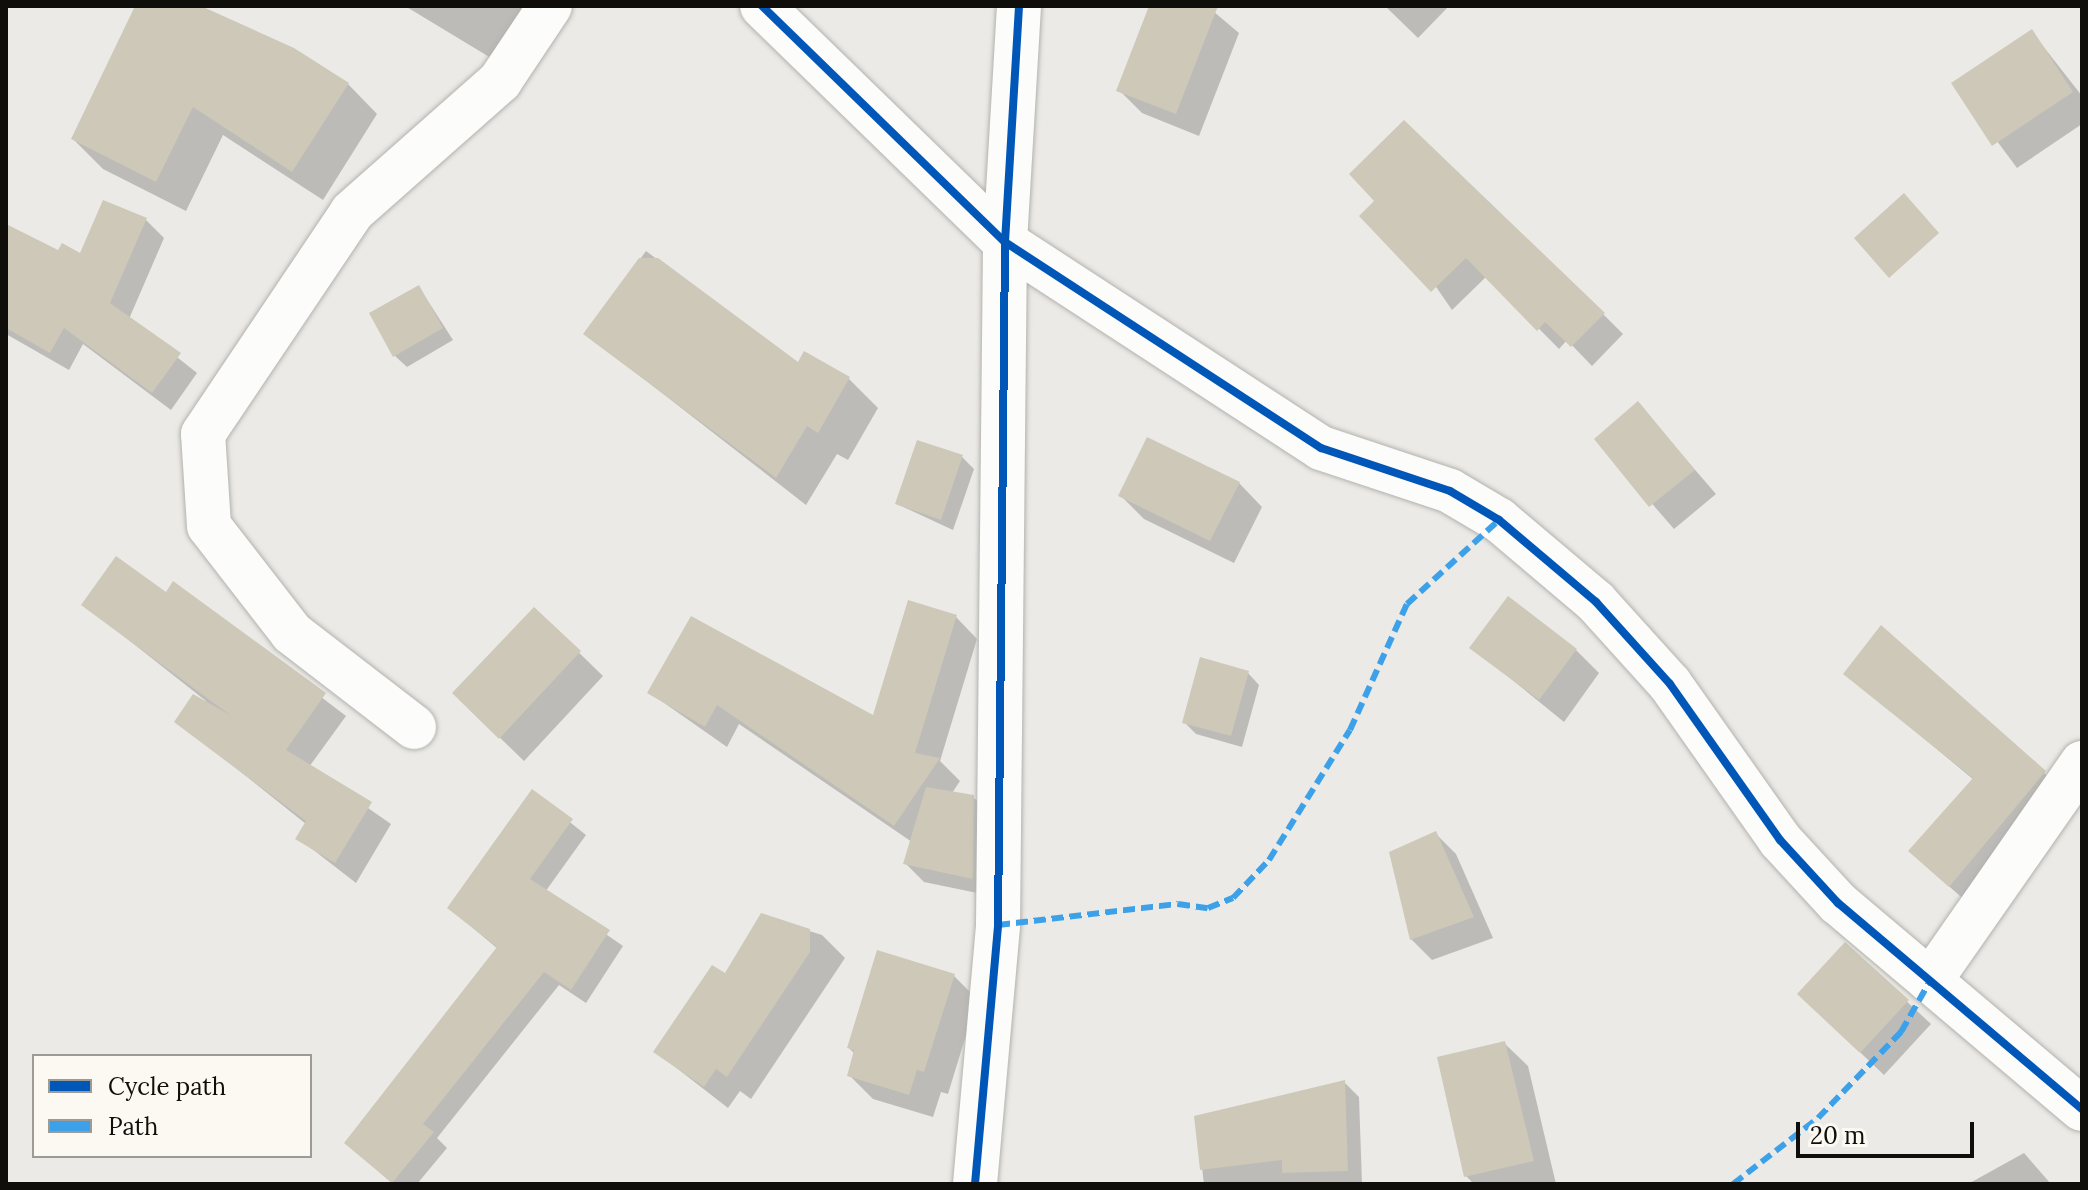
<!DOCTYPE html>
<html>
<head>
<meta charset="utf-8">
<style>
  body { margin:0 }
  #map { position:relative; width:2088px; height:1190px; overflow:hidden; background:#ebeae6; font-family:Lora,serif }
  div>[style] { position:absolute }
  [style*='--x'] { left:calc(var(--x)*1px); top:calc(var(--y)*1px); width:calc(var(--w)*1px); rotate:calc(var(--a)*1deg) }
  .shadow>* { inset:0; background:#0003 }
  .building>* { inset:0; background:#cdc8b7 }
  .roads { filter:drop-shadow(0 0 2px #b3b2ae) drop-shadow(0 0 2px #b3b2ae) }
  .street>* { height:44px; margin:-22px; padding:0 22px; transform-origin:22px; border-radius:22px; background:#fcfcfb }
  .quiet>* { height:6px; margin-top:-3px; transform-origin:0; background:repeating-linear-gradient(90deg,#3da1e9 0 12px,transparent 0 18px) }
  .cycleway>* { height:8px; margin:-4px; padding:0 4px; transform-origin:4px; border-radius:4px; background:#0057b8 }
  span { translate:-50% -50%; white-space:nowrap; text-align:center; line-height:1.15; -webkit-text-stroke:8px #fbf9f1; paint-order:stroke }
  .frame { position:absolute; inset:0; border:8px solid #0f0e0b; pointer-events:none }
  .legend { position:absolute; left:32px; top:1054px; width:280px; height:104px; box-sizing:border-box; background:#fbf9f1; border:2px solid #9d9b95; margin:0; padding:10px 14px; list-style:none; font-size:24px; color:#0f0e0b }
  .legend li { display:flex; align-items:center; gap:16px; height:40px }
  .legend b { width:40px; border:2px solid #9d9b95 }
  .scale { position:absolute; left:1796px; top:1122px; width:178px; height:36px; box-sizing:border-box; border:4px solid #0f0e0b; border-top:0; padding-left:10px; font-size:24px; line-height:28px; white-space:nowrap; color:#0f0e0b; -webkit-text-stroke:6px #fbf9f1; paint-order:stroke }
</style>
</head>
<body>
<div id="map">
  <div class="shadow">
    <i style="clip-path:polygon(137px 6px,200px 6px,348px 84px,377px 114px,323px 200px,223px 135px,186px 211px,103px 169px,73px 139px)"></i>
    <i style="clip-path:polygon(405px 6px,537px 6px,514px 72px)"></i>
    <i style="clip-path:polygon(1151px 6px,1207px 6px,1239px 33px,1199px 136px,1142px 113px,1119px 90px)"></i>
    <i style="clip-path:polygon(1385px 6px,1449px 6px,1418px 38px)"></i>
    <i style="clip-path:polygon(2032px 32px,2082px 96px,2082px 124px,2017px 168px,1954px 83px)"></i>
    <i style="clip-path:polygon(1377px 201px,1603px 314px,1623px 334px,1592px 366px,1567px 340px,1559px 349px,1487px 276px,1452px 310px)"></i>
    <i style="clip-path:polygon(146px 220px,164px 238px,129px 319px,197px 373px,171px 410px,83px 344px,69px 370px,6px 334px,6px 226px,59px 253px,80px 256px)"></i>
    <i style="clip-path:polygon(646px 251px,798px 365px,804px 354px,849px 379px,878px 408px,848px 460px,837px 454px,806px 505px,586px 334px)"></i>
    <i style="clip-path:polygon(419px 287px,453px 340px,407px 367px,395px 356px)"></i>
    <i style="clip-path:polygon(1638px 404px,1716px 494px,1674px 529px,1596px 439px)"></i>
    <i style="clip-path:polygon(962px 457px,974px 469px,953px 530px,897px 504px)"></i>
    <i style="clip-path:polygon(1239px 483px,1262px 507px,1234px 563px,1144px 519px,1121px 496px)"></i>
    <i style="clip-path:polygon(173px 584px,346px 716px,309px 767px,391px 824px,356px 883px,298px 838px,306px 824px,177px 721px,206px 701px,83px 604px,166px 595px)"></i>
    <i style="clip-path:polygon(534px 609px,603px 676px,524px 761px,454px 693px)"></i>
    <i style="clip-path:polygon(956px 617px,977px 639px,940px 761px,960px 781px,952px 793px,973px 797px,993px 816px,992px 896px,924px 882px,905px 863px,912px 842px,739px 724px,727px 747px,650px 693px,874px 718px)"></i>
    <i style="clip-path:polygon(1472px 647px,1576px 650px,1599px 673px,1564px 722px)"></i>
    <i style="clip-path:polygon(1248px 673px,1259px 685px,1242px 747px,1196px 734px,1184px 722px)"></i>
    <i style="clip-path:polygon(1846px 674px,2044px 773px,2061px 789px,1967px 902px,1928px 868px,1974px 780px)"></i>
    <i style="clip-path:polygon(532px 792px,586px 835px,545px 892px,623px 946px,586px 1003px,559px 985px,437px 1138px,447px 1148px,417px 1184px,393px 1184px,346px 1143px,498px 949px,449px 908px)"></i>
    <i style="clip-path:polygon(1435px 833px,1456px 854px,1493px 938px,1432px 960px,1411px 939px)"></i>
    <i style="clip-path:polygon(762px 916px,822px 935px,845px 958px,751px 1099px,740px 1091px,728px 1108px,656px 1052px,726px 976px)"></i>
    <i style="clip-path:polygon(1845px 944px,1931px 1024px,1884px 1075px,1823px 1017px)"></i>
    <i style="clip-path:polygon(954px 976px,977px 999px,948px 1094px,941px 1092px,933px 1117px,873px 1099px,849px 1075px,855px 1054px,849px 1048px)"></i>
    <i style="clip-path:polygon(1504px 1043px,1528px 1066px,1556px 1184px,1474px 1184px,1466px 1176px)"></i>
    <i style="clip-path:polygon(1344px 1082px,1359px 1097px,1362px 1184px,1204px 1184px,1196px 1118px)"></i>
    <i style="clip-path:polygon(2024px 1153px,2051px 1184px,1968px 1184px)"></i>
  </div>
  <div class="building">
    <i style="clip-path:polygon(135px 6px,201px 6px,294px 48px,349px 83px,292px 172px,193px 107px,156px 182px,71px 139px)"></i>
    <i style="clip-path:polygon(1149px 6px,1218px 6px,1176px 114px,1116px 91px)"></i>
    <i style="clip-path:polygon(2032px 29px,2073px 92px,1992px 146px,1951px 83px)"></i>
    <i style="clip-path:polygon(1404px 120px,1605px 313px,1571px 347px,1545px 322px,1537px 331px,1466px 258px,1431px 292px,1359px 216px,1374px 201px,1349px 174px)"></i>
    <i style="clip-path:polygon(1904px 193px,1939px 233px,1889px 278px,1854px 238px)"></i>
    <i style="clip-path:polygon(103px 200px,147px 218px,110px 303px,181px 353px,152px 393px,64px 328px,50px 353px,6px 328px,6px 224px,58px 250px,62px 243px,80px 253px)"></i>
    <i style="clip-path:polygon(639px 258px,658px 258px,798px 362px,804px 351px,850px 377px,818px 433px,807px 426px,776px 478px,583px 334px)"></i>
    <i style="clip-path:polygon(419px 285px,443px 328px,393px 357px,369px 313px)"></i>
    <i style="clip-path:polygon(1638px 401px,1695px 470px,1649px 507px,1594px 439px)"></i>
    <i style="clip-path:polygon(1147px 437px,1240px 482px,1210px 541px,1118px 496px)"></i>
    <i style="clip-path:polygon(917px 440px,963px 455px,941px 520px,895px 504px)"></i>
    <i style="clip-path:polygon(116px 556px,166px 592px,173px 581px,326px 693px,286px 750px,372px 802px,335px 863px,295px 839px,306px 821px,174px 722px,193px 694px,230px 715px,81px 605px)"></i>
    <i style="clip-path:polygon(1508px 596px,1577px 649px,1539px 700px,1469px 648px)"></i>
    <i style="clip-path:polygon(908px 600px,957px 615px,915px 753px,940px 758px,894px 826px,717px 705px,705px 727px,647px 693px,691px 616px,873px 715px)"></i>
    <i style="clip-path:polygon(534px 607px,581px 651px,499px 739px,452px 693px)"></i>
    <i style="clip-path:polygon(1881px 625px,2046px 771px,1949px 887px,1908px 851px,1973px 778px,1843px 674px)"></i>
    <i style="clip-path:polygon(1200px 657px,1249px 671px,1231px 736px,1182px 723px)"></i>
    <i style="clip-path:polygon(926px 787px,974px 795px,973px 879px,903px 864px)"></i>
    <i style="clip-path:polygon(532px 789px,573px 819px,530px 879px,610px 930px,571px 990px,544px 972px,423px 1124px,434px 1132px,392px 1183px,344px 1143px,497px 947px,447px 908px)"></i>
    <i style="clip-path:polygon(1436px 831px,1474px 917px,1410px 940px,1389px 852px)"></i>
    <i style="clip-path:polygon(761px 913px,810px 929px,810px 952px,727px 1077px,716px 1069px,704px 1087px,653px 1052px,712px 965px,725px 973px)"></i>
    <i style="clip-path:polygon(1845px 942px,1909px 1000px,1860px 1053px,1797px 994px)"></i>
    <i style="clip-path:polygon(877px 950px,955px 974px,924px 1072px,917px 1070px,909px 1095px,847px 1076px,854px 1050px,847px 1048px)"></i>
    <i style="clip-path:polygon(1505px 1041px,1534px 1161px,1464px 1177px,1437px 1057px)"></i>
    <i style="clip-path:polygon(1345px 1080px,1348px 1171px,1282px 1173px,1282px 1160px,1200px 1170px,1194px 1116px)"></i>
  </div>
  <div class="roads">
    <div class="street">
      <i style="--x:762;--y:6;--w:339;--a:44.2"></i>
      <i style="--x:1005;--y:242;--w:377;--a:33.1"></i>
      <i style="--x:1321;--y:448;--w:136;--a:18.4"></i>
      <i style="--x:1450;--y:491;--w:57;--a:30.6"></i>
      <i style="--x:1499;--y:520;--w:127;--a:40.2"></i>
      <i style="--x:1596;--y:602;--w:110;--a:47.9"></i>
      <i style="--x:1670;--y:684;--w:191;--a:54.8"></i>
      <i style="--x:1780;--y:840;--w:86;--a:47.4"></i>
      <i style="--x:1838;--y:903;--w:319;--a:40.2"></i>
      <i style="--x:414;--y:727;--w:154;--a:-142.4"></i>
      <i style="--x:292;--y:633;--w:135;--a:-127.8"></i>
      <i style="--x:209;--y:526;--w:92;--a:-93.7"></i>
      <i style="--x:203;--y:434;--w:267;--a:-56.1"></i>
      <i style="--x:352;--y:212;--w:198;--a:-41.5"></i>
      <i style="--x:500;--y:81;--w:90;--a:-56.3"></i>
      <i style="--x:1930;--y:981;--w:266;--a:-55.1"></i>
      <i style="--x:975;--y:1184;--w:260;--a:-84.9"></i>
      <i style="--x:998;--y:925;--w:683;--a:-89.41"></i>
      <i style="--x:1005;--y:242;--w:236;--a:-86.6"></i>
    </div>
  </div>
  <div class="quiet">
    <i style="--x:998;--y:925;--w:181;--a:-6.7"></i>
    <i style="--x:1178;--y:904;--w:30;--a:8"></i>
    <i style="--x:1208;--y:908;--w:27;--a:-22"></i>
    <i style="--x:1233;--y:898;--w:52;--a:-46.5"></i>
    <i style="--x:1269;--y:860;--w:153;--a:-58.1"></i>
    <i style="--x:1350;--y:730;--w:138;--a:-65.7"></i>
    <i style="--x:1407;--y:604;--w:125;--a:-42.4"></i>
    <i style="--x:1733;--y:1184;--w:108;--a:-37.8"></i>
    <i style="--x:1818;--y:1118;--w:120;--a:-46"></i>
    <i style="--x:1901;--y:1032;--w:59;--a:-60.4"></i>
  </div>
  <div class="cycleway">
    <i style="--x:762;--y:6;--w:339;--a:44.2"></i>
    <i style="--x:1005;--y:242;--w:377;--a:33.1"></i>
    <i style="--x:1321;--y:448;--w:136;--a:18.4"></i>
    <i style="--x:1450;--y:491;--w:57;--a:30.6"></i>
    <i style="--x:1499;--y:520;--w:127;--a:40.2"></i>
    <i style="--x:1596;--y:602;--w:110;--a:47.9"></i>
    <i style="--x:1670;--y:684;--w:191;--a:54.8"></i>
    <i style="--x:1780;--y:840;--w:86;--a:47.4"></i>
    <i style="--x:1838;--y:903;--w:319;--a:40.2"></i>
    <i style="--x:975;--y:1184;--w:260;--a:-84.9"></i>
    <i style="--x:998;--y:925;--w:683;--a:-89.41"></i>
    <i style="--x:1005;--y:242;--w:236;--a:-86.6"></i>
  </div>
  <div class="frame"></div>
  <ul class="legend">
  <li><b style="height:10px;background:#0057b8"></b>Cycle path</li>
  <li><b style="height:10px;background:#3da1e9"></b>Path</li>
  </ul>
  <div class="scale">20 m</div>
</div>
</body>
</html>
